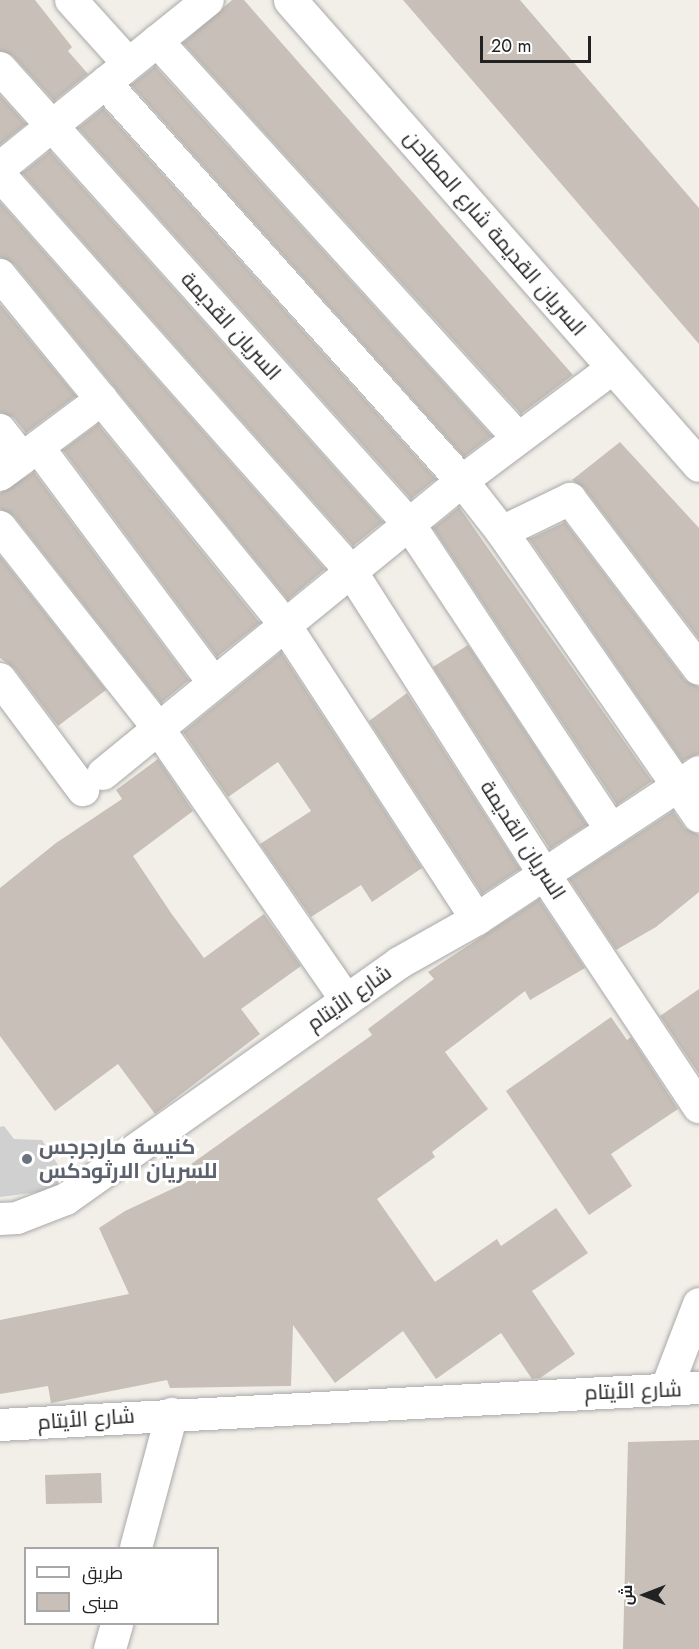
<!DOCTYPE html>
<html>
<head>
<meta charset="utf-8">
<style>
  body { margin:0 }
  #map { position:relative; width:699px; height:1649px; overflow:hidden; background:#f2efe9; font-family:Jost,Cairo,sans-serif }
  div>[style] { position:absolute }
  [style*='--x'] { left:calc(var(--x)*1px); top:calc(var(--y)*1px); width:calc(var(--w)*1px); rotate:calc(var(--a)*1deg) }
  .religious>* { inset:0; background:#d0d0d0 }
  .building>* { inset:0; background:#c7bfb8 }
  .roads { filter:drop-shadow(0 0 2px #a9a9a9) drop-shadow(0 0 2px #a9a9a9) }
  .minor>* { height:32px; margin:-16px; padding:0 16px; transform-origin:16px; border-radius:16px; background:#fff }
  .tertiary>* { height:33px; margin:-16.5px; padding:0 16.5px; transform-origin:16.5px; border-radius:16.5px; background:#fff }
  .dots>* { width:16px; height:16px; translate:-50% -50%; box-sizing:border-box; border:3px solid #fff; border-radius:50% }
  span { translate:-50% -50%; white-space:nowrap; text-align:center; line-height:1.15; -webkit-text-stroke:6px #fff; paint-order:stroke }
  .street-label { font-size:21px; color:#222 }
  .worship-label { font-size:21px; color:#5b616d; font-weight:700 }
  .left { translate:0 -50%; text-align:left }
  .legend { position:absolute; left:24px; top:1547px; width:195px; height:78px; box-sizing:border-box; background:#fff; border:2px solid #a7a7a7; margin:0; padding:8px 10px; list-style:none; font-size:18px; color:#222 }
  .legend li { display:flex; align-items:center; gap:12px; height:30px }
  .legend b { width:30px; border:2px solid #a7a7a7 }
  .north { position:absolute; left:615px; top:1565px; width:60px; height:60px; -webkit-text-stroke:4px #fff; paint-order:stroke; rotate:270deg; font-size:16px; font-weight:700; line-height:24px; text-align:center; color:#222 }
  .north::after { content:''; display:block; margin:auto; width:21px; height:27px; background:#222; clip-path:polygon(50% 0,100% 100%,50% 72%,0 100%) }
  .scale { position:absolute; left:480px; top:36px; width:111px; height:27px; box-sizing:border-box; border:3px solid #222; border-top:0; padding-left:8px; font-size:18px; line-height:21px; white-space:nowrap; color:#222; -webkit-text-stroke:4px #fff; paint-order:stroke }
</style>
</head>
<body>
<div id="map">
  <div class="religious">
    <i style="clip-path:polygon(4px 1126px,14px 1139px,42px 1140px,67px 1179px,63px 1189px,0 1197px,0 1127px)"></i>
  </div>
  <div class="building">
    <i style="clip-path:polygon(0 0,35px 0,72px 47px,68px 51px,88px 74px,54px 101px,13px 56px,0 51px)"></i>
    <i style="clip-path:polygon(232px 0,244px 0,573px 375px,521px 414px,183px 43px)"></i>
    <i style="clip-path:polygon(403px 0,520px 0,699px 208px,699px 344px)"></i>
    <i style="clip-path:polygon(155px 66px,492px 436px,464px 457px,131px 85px)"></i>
    <i style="clip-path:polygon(0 95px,26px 124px,0 145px)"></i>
    <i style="clip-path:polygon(103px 108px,436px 479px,411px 499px,78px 128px)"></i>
    <i style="clip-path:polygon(50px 151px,383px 522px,353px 546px,22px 173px)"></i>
    <i style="clip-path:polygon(0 202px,325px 569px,288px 600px,14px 264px,0 257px)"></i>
    <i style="clip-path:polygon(0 304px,76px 396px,26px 433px,14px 418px,0 412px)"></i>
    <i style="clip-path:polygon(98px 424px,260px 623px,217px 657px,63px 450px)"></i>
    <i style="clip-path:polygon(620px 442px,699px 528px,699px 639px,584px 488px,572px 480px)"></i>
    <i style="clip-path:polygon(34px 472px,189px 680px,161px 703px,14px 516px,0 509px,0 493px)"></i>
    <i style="clip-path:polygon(459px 507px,652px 781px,617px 805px,433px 528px)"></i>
    <i style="clip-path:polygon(565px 522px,685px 680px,699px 687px,699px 754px,682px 761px,529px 539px)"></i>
    <i style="clip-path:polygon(0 556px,106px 690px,58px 726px,14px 668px,0 658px)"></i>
    <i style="clip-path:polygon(468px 645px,587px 825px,550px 849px,433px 667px)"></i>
    <i style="clip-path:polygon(281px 652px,422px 868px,372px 902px,361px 885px,311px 917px,260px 844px,311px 811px,278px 762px,228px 797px,183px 732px)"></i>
    <i style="clip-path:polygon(407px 693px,520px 869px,482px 894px,369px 721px)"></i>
    <i style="clip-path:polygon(158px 759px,193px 811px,133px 856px,171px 913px,204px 958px,264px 914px,301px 966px,241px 1009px,260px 1034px,155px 1114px,118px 1064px,55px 1111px,0 1036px,0 888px,56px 843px,122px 799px,116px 790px)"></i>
    <i style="clip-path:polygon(673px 811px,685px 828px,699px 835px,699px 892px,656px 927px,616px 950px,569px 879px)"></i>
    <i style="clip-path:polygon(539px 899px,585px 968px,530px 1000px,525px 991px,445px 1052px,488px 1109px,432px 1152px,435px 1157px,377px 1199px,435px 1282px,497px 1239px,501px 1246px,556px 1208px,588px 1253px,532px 1291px,575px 1354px,540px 1378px,532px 1379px,501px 1333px,436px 1379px,403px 1331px,335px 1383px,293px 1325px,291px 1386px,170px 1388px,167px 1380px,51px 1403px,48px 1386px,0 1394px,0 1320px,129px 1294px,99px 1228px,125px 1211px,187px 1182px,180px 1172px,372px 1035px,368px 1029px,434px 979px,428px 972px)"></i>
    <i style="clip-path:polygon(699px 989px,699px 1074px,660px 1016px)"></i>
    <i style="clip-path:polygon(611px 1017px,627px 1040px,631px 1037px,678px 1109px,611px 1154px,632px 1186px,589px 1215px,506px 1091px)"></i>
    <i style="clip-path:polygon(699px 1440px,699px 1649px,623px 1649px,628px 1442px)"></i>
    <i style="clip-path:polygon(101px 1473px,102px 1503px,46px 1504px,45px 1475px)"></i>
  </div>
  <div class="roads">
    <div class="minor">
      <i style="--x:71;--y:0;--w:85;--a:47.9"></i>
      <i style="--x:157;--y:41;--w:537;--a:47.72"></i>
      <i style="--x:0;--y:68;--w:613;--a:48.11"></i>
      <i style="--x:409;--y:524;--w:366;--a:56.5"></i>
      <i style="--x:105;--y:83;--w:535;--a:48.11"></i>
      <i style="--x:462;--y:481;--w:65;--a:51.9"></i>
      <i style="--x:502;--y:532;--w:346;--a:55.3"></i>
      <i style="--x:0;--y:168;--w:267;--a:-38.9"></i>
      <i style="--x:0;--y:175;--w:529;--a:48.45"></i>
      <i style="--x:351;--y:571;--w:359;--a:57.5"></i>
      <i style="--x:544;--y:874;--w:280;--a:56.4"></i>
      <i style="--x:0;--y:275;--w:451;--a:50.8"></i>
      <i style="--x:285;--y:625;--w:351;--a:56.9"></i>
      <i style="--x:0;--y:430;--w:36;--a:52"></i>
      <i style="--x:38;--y:447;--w:294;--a:53.3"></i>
      <i style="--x:0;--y:475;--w:127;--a:-36.7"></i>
      <i style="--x:0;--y:527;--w:256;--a:51.8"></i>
      <i style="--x:158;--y:728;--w:331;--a:55.3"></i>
      <i style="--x:502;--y:532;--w:76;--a:-25.9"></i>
      <i style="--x:570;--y:499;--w:213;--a:52.8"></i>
      <i style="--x:0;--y:679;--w:139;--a:53.2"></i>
      <i style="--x:103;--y:774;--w:463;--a:-39.2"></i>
      <i style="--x:462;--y:481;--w:189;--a:-36.8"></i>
      <i style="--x:0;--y:1219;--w:17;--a:-3"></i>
      <i style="--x:17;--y:1218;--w:53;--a:-21.2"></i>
      <i style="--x:66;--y:1199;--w:408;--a:-35.3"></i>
      <i style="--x:399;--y:963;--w:90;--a:-29.4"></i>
      <i style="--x:477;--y:919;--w:266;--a:-33.5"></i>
      <i style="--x:666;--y:1390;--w:92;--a:-69"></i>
      <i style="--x:0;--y:1425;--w:700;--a:-3.03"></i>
      <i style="--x:136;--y:1548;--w:139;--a:-75"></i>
      <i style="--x:110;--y:1649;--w:26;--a:-74"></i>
    </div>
    <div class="tertiary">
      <i style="--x:290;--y:0;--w:619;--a:48.67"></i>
    </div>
  </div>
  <div class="dots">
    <i style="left:27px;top:1159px;background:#6b7280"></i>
  </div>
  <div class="street-label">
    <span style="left:495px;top:233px;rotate:49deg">السريان القديمة شارع المطاحن</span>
    <span style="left:231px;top:326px;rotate:48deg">السريان القديمة</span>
    <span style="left:523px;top:840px;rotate:57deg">السريان القديمة</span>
    <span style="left:349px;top:998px;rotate:-35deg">شارع الأيتام</span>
    <span style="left:633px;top:1391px;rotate:-2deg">شارع الأيتام</span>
    <span style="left:86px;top:1419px;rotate:-4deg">شارع الأيتام</span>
  </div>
  <div class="worship-label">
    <span class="left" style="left:39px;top:1159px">كنيسة مارجرجس<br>للسريان الارثودكس</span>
  </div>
  <ul class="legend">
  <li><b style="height:8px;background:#fff"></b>طريق</li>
  <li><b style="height:16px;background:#c7bfb8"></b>مبنى</li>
  </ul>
  <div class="north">ش</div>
  <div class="scale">20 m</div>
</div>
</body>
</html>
